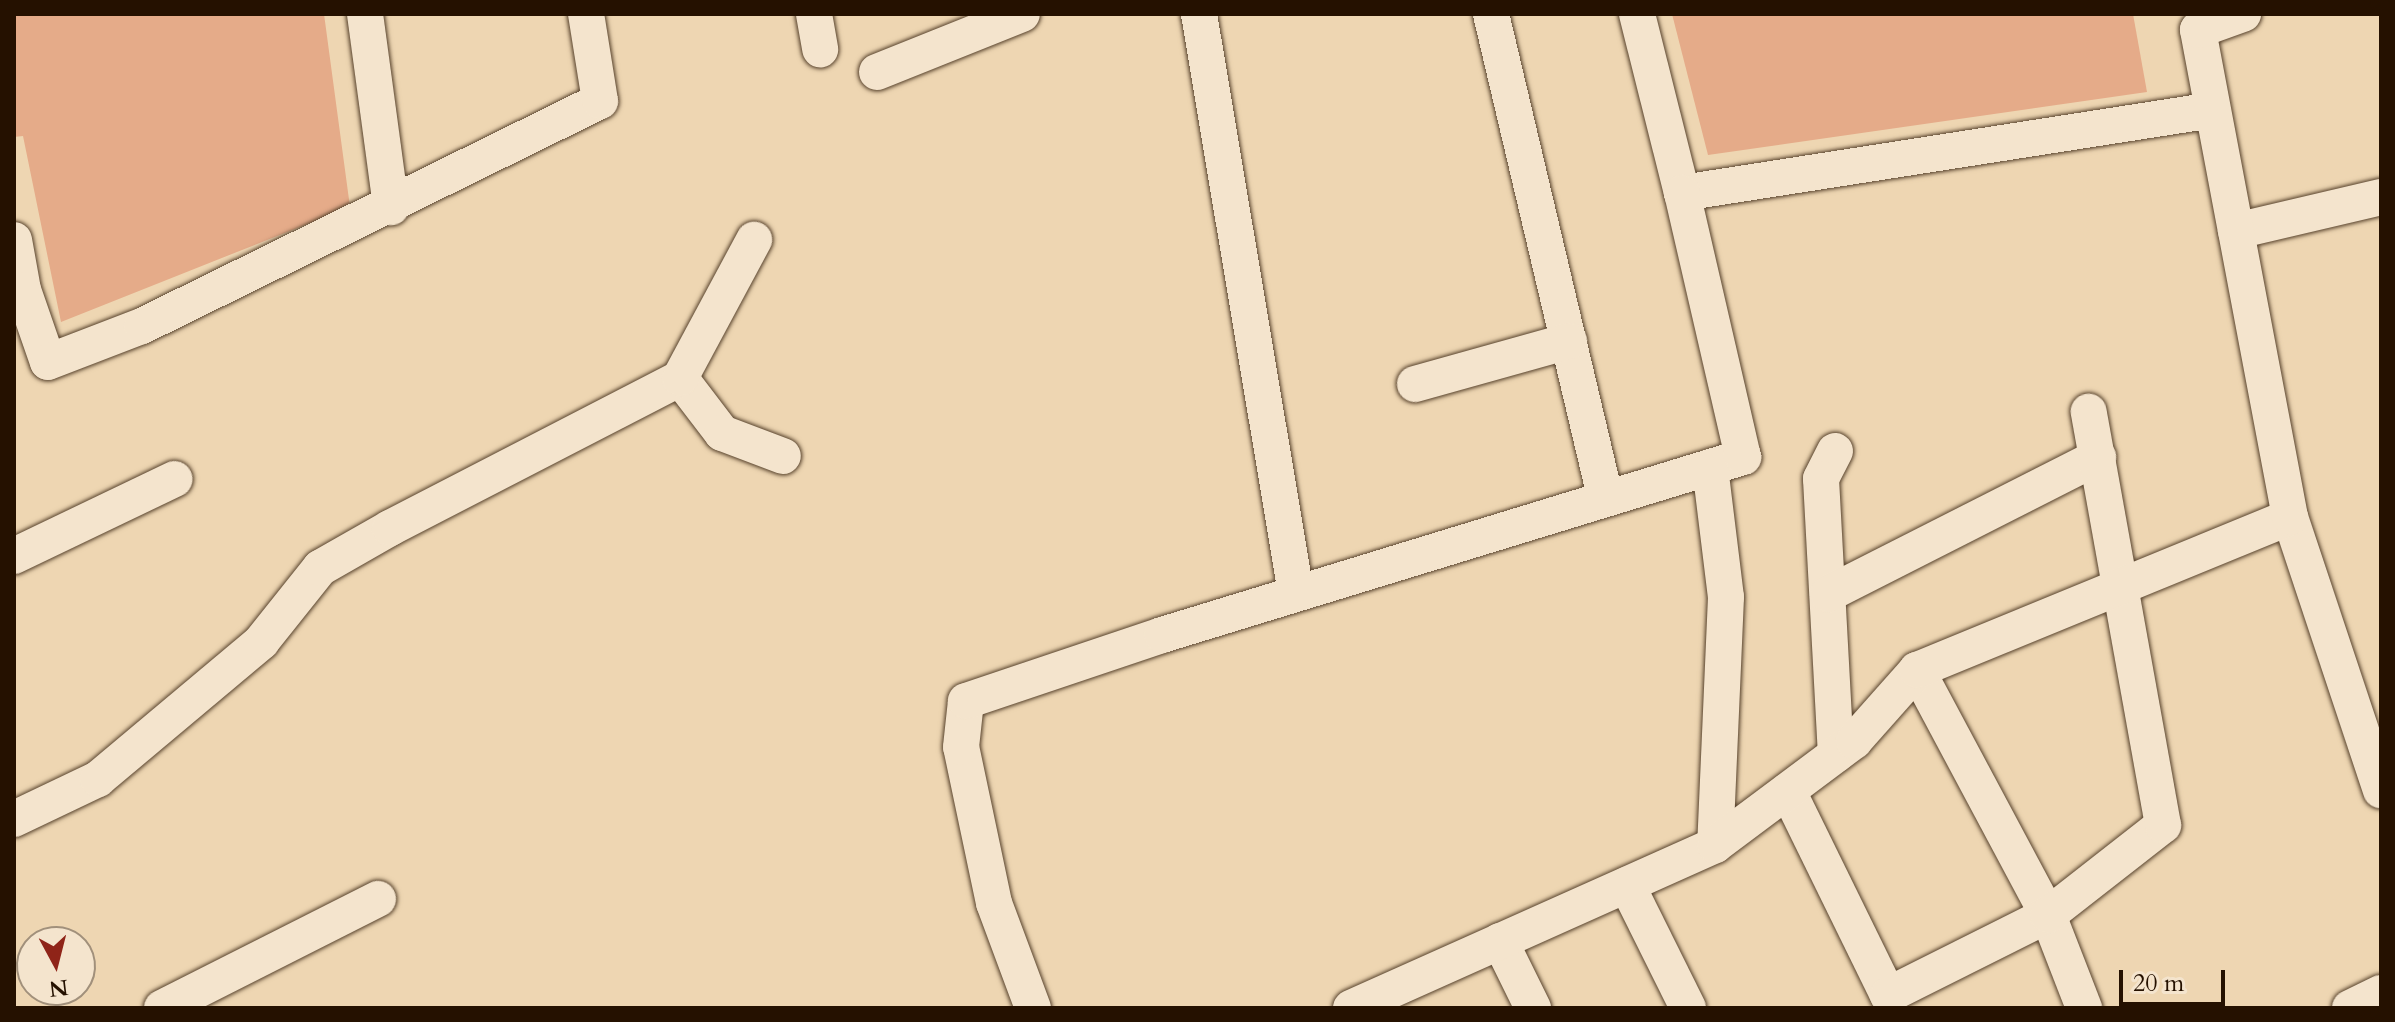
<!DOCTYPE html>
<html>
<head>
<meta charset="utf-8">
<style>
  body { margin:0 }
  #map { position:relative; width:2395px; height:1022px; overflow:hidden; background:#eed6b2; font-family:Cardo,serif }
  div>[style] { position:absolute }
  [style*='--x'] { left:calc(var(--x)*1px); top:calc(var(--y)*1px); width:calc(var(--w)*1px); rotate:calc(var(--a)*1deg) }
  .building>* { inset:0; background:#e5ab89 }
  .roads { filter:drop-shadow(0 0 2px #57422c) drop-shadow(0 0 2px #57422c) }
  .street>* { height:36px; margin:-18px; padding:0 18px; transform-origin:18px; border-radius:18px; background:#f4e4cd }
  span { translate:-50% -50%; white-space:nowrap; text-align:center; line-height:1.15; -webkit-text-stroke:8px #f4e4cd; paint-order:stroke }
  .frame { position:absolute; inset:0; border:16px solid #251100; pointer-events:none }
  .north { position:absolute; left:16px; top:926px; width:80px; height:80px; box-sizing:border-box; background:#f4e4cd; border:2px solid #a1907b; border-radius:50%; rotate:173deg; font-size:22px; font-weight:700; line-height:32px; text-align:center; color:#251100 }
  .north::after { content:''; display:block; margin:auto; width:28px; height:36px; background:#8f2418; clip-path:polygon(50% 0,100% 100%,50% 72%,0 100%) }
  .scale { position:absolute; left:2119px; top:970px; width:106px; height:36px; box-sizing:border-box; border:4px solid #251100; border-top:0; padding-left:10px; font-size:24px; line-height:28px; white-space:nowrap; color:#251100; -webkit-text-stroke:6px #f4e4cd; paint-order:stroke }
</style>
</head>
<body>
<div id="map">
  <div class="building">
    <i style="clip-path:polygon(14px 14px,324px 14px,350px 207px,61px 322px,23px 136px,14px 137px)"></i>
    <i style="clip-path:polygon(1672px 14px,2133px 14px,2147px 92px,1708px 155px)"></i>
  </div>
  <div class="roads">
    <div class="street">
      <i style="--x:365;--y:14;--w:195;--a:82.3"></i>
      <i style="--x:814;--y:14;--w:36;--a:80"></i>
      <i style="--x:1199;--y:14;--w:587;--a:80.49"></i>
      <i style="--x:1491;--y:14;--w:498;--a:76.7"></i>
      <i style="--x:1637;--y:14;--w:185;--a:75.9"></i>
      <i style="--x:1682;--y:193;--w:537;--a:-8.88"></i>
      <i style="--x:877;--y:72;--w:156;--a:-21.8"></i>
      <i style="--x:2236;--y:231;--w:149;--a:-13.2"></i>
      <i style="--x:14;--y:240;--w:51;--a:79.8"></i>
      <i style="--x:23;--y:290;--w:76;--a:70.9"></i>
      <i style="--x:48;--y:362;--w:101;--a:-21"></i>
      <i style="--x:142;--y:326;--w:510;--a:-26.16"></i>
      <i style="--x:600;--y:101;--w:88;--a:-99.1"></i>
      <i style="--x:680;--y:378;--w:69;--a:52.6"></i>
      <i style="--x:722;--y:433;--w:65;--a:20.7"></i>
      <i style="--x:1415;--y:384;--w:160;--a:-15.6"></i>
      <i style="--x:1835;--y:451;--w:31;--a:117"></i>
      <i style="--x:1821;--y:479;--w:276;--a:86.9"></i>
      <i style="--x:1710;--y:467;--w:131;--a:83"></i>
      <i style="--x:1726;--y:597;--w:248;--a:92.5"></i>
      <i style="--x:2290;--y:517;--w:288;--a:71.6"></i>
      <i style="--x:14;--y:556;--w:178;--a:-25.6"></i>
      <i style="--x:1828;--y:594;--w:303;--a:-26.9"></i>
      <i style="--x:1917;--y:670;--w:278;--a:61.9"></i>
      <i style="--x:2048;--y:915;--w:100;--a:68.8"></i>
      <i style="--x:1788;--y:791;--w:227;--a:63.9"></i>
      <i style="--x:1888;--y:995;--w:179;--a:-26.6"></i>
      <i style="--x:2048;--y:915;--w:146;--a:-38"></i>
      <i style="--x:2163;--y:825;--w:420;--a:-100.2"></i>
      <i style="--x:14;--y:819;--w:93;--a:-25.5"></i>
      <i style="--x:98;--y:779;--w:213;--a:-40"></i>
      <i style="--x:261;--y:642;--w:95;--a:-51.4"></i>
      <i style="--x:320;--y:568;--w:81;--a:-29.7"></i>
      <i style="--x:390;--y:528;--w:326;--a:-27.3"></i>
      <i style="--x:680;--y:378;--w:157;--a:-61.8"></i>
      <i style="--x:1627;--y:885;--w:137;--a:63.6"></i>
      <i style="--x:1500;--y:941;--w:75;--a:63.8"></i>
      <i style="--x:162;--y:1008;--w:242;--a:-26.8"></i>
      <i style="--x:1033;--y:1008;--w:112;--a:-110.4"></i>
      <i style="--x:994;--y:903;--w:159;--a:-101.9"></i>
      <i style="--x:961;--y:747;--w:46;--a:-83.8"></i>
      <i style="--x:966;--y:701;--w:207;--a:-18.6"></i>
      <i style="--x:1162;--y:635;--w:608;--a:-17.03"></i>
      <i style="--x:1743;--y:457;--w:271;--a:-103"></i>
      <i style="--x:1351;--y:1008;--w:399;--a:-24.1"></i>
      <i style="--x:1715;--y:845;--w:174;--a:-36.8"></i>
      <i style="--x:1854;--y:741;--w:95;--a:-48.4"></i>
      <i style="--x:1917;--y:670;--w:403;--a:-22.3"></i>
      <i style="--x:2290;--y:517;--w:496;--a:-100.7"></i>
      <i style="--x:2198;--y:30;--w:48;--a:-19.6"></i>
      <i style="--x:2350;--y:1008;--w:34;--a:-26"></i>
    </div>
  </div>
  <div class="frame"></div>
  <div class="north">N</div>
  <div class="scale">20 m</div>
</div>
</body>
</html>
